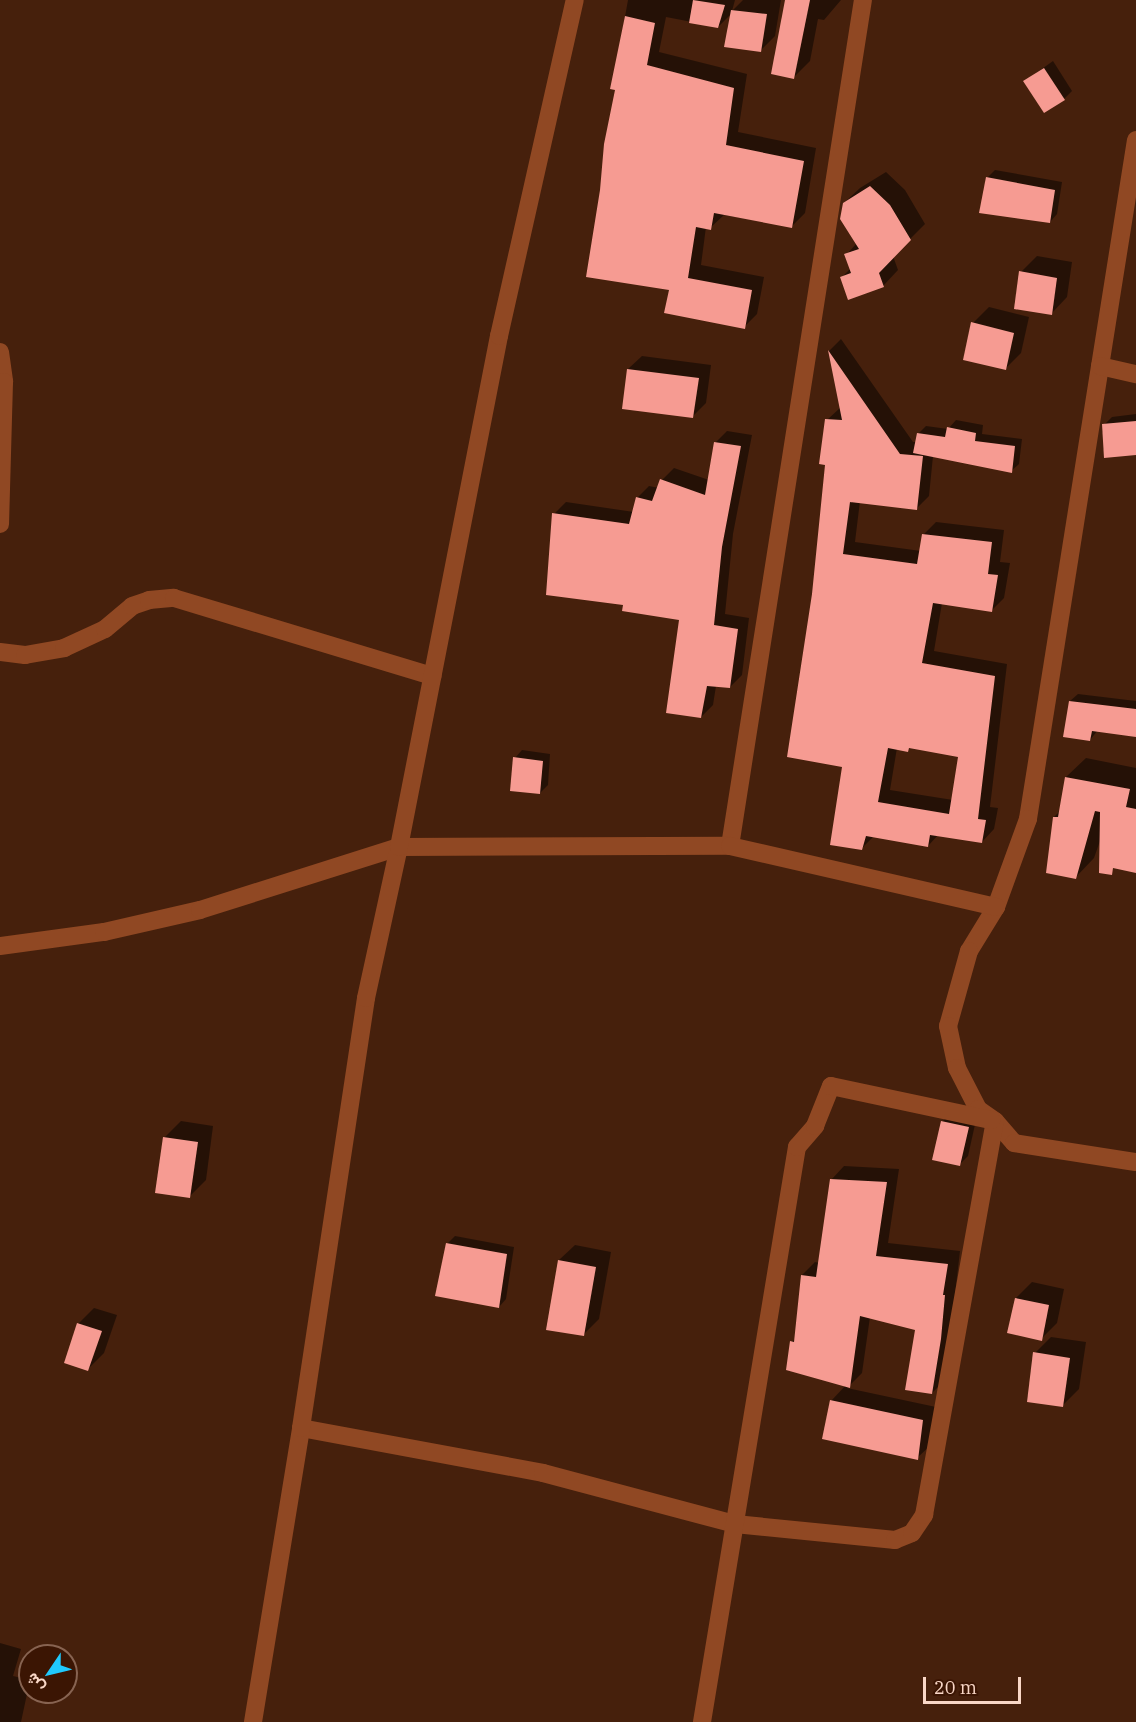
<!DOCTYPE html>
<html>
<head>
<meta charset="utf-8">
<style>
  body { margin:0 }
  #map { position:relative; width:1136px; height:1722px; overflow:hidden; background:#46200c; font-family:"IBM Plex Serif",Vazirmatn,serif }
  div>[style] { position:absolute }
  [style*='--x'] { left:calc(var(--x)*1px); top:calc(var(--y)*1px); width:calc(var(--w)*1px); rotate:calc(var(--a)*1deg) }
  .shadow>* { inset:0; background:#0007 }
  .building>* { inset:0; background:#f69b92 }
  .minor>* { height:18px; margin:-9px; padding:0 9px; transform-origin:9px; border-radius:9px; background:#904823 }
  .tertiary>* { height:18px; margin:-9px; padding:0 9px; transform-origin:9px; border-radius:9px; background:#904823 }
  span { translate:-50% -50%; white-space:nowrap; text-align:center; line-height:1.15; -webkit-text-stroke:6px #3b1503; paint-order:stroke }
  .north { position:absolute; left:18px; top:1644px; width:60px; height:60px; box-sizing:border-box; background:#3b1503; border:2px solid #876351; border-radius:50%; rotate:235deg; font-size:16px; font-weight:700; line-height:24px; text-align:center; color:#f9d7c7 }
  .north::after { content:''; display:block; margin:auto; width:21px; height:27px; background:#20c9fd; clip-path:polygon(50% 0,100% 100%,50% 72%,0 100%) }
  .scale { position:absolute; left:923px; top:1677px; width:98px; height:27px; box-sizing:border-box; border:3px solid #f9d7c7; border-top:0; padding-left:8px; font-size:18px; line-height:21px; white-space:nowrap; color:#f9d7c7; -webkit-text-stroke:4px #3b1503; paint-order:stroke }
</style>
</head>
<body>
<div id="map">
  <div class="shadow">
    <i style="clip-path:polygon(628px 0,735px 0,732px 11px,743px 0,781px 0,775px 36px,760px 51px,732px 13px,718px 27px,666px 17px,659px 52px,747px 74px,738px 132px,816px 148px,805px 213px,792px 226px,724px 215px,710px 228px,706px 227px,701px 265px,764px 277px,757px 314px,744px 327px,671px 288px,617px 89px,612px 88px)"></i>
    <i style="clip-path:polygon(787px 0,841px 0,824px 20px,818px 19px,810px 61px,794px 77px)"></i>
    <i style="clip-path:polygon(1053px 61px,1072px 91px,1064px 99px,1025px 81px)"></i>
    <i style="clip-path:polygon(995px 170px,1062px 182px,1057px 214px,1050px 222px,987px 178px)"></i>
    <i style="clip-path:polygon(886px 172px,905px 190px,925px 224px,893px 256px,898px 270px,883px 286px,842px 277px,851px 268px,846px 255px,857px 243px,844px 203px,860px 188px)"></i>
    <i style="clip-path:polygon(1037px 256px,1072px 262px,1067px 297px,1051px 314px,1021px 272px)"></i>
    <i style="clip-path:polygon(989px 307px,1029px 317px,1021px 353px,1005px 369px,973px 323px)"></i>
    <i style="clip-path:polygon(evenodd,841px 339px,913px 442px,917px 442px,918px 434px,926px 426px,948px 429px,956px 420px,983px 425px,982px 434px,1022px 439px,1019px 464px,1011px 471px,933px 456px,929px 496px,917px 508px,860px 501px,855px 542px,921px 551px,923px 535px,936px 522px,1004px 530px,1000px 562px,1010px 563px,1004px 598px,992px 610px,942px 603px,934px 651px,1007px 664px,990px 807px,998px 808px,994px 829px,982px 842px,938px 835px,928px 846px,874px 836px,861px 849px,814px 595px,827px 463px,827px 420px,841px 407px,829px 351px,841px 339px,911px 747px,960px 756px,953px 800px,890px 790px,897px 748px,907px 750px,911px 747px)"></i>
    <i style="clip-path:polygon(642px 356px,711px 365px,706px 403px,692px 417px,628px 369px)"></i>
    <i style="clip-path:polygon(1136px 414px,1136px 447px,1104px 425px,1112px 417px)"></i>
    <i style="clip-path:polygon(727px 431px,752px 435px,733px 534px,725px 614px,749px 618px,742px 675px,730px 687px,716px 686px,713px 705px,701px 717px,681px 619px,624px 603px,554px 514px,566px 502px,634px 512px,637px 498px,649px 486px,659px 488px,662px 480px,674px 468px,709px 480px,715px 443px)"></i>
    <i style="clip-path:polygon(1078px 694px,1136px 701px,1136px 735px,1098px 730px,1090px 740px,1070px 701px)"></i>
    <i style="clip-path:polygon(522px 750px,550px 754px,548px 785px,540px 793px,515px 758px)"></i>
    <i style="clip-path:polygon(1086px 758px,1136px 768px,1136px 871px,1100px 841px,1094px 858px,1075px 878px,1054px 817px,1060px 811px,1066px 777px)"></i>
    <i style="clip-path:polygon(950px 1114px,976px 1120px,968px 1156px,960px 1164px,942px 1122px)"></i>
    <i style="clip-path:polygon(181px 1121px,213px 1126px,206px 1180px,189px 1197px,157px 1191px,165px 1137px)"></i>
    <i style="clip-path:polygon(844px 1166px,899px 1169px,888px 1243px,960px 1251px,945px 1380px,932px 1393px,917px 1329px,870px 1317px,862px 1373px,847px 1388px,936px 1407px,931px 1445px,917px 1458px,831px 1401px,846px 1385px,792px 1342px,796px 1338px,802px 1275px,815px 1262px,819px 1263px,831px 1180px)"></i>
    <i style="clip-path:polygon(455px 1236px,514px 1247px,506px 1299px,499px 1307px,447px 1244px)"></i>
    <i style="clip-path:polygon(575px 1245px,611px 1252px,599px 1319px,583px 1335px,559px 1260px)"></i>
    <i style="clip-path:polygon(1032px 1282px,1064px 1289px,1057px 1323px,1041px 1339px,1016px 1298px)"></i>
    <i style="clip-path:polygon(94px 1308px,117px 1315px,104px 1353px,88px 1369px,78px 1324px)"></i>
    <i style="clip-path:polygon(1051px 1337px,1086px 1342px,1079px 1389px,1063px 1405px,1035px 1353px)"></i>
    <i style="clip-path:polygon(0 1643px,21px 1649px,13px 1676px,30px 1680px,21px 1722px,0 1722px)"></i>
  </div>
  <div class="building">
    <i style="clip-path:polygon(693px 0,725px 5px,718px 28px,689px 23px)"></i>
    <i style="clip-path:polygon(785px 0,810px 0,794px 79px,771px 74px)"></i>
    <i style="clip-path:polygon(731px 10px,767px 14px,761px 52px,724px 47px)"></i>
    <i style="clip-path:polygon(625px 16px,655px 23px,647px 65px,734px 88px,726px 145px,804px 161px,792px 228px,714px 213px,711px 230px,696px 227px,688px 278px,752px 290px,745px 329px,664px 313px,669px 290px,586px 277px,600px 190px,604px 144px,615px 90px,610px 89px)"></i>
    <i style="clip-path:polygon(1044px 68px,1065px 100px,1044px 113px,1023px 81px)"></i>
    <i style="clip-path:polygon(986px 177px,1055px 190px,1050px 223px,979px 213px)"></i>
    <i style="clip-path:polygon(870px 186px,890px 205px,911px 240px,879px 273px,884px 287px,848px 300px,840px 277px,851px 273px,844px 254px,859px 249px,840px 219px,843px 203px)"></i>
    <i style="clip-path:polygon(1019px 271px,1057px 278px,1052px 315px,1014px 309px)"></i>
    <i style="clip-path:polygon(971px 322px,1014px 333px,1006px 370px,963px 360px)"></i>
    <i style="clip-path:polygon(evenodd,828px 350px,900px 454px,923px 456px,917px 510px,850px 502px,843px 554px,917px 564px,922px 534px,992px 542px,988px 574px,998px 575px,992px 612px,933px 603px,922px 663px,995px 676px,978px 819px,986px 820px,982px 843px,930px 835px,928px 847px,866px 836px,862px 850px,830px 845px,842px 767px,787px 757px,812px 594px,825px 465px,819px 464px,825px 419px,842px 420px,828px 350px,888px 748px,908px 752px,909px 748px,958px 757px,949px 814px,878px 802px,888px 748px)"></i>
    <i style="clip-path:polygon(627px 369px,699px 378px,693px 418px,622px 409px)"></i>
    <i style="clip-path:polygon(1136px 421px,1136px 455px,1104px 458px,1102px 424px)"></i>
    <i style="clip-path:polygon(947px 427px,976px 433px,975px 441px,1015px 446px,1012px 473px,913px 453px,917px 433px,945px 437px)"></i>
    <i style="clip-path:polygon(714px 442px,741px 446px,722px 547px,714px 625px,738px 629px,730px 688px,707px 686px,701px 718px,666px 713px,679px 620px,622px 611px,623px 605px,546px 595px,552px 513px,629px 524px,636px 497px,652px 501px,660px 479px,705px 495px)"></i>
    <i style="clip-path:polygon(1069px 701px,1136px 709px,1136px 737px,1092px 731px,1090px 741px,1063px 737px)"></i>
    <i style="clip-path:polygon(513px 757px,543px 761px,540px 794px,510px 791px)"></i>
    <i style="clip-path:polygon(1065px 777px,1130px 789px,1126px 807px,1136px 809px,1136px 873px,1113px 868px,1112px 875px,1099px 873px,1100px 812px,1095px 811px,1076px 879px,1046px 873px,1053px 817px,1058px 817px)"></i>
    <i style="clip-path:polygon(941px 1121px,969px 1127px,960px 1166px,932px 1160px)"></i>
    <i style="clip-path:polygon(163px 1137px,198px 1142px,190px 1198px,155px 1193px)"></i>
    <i style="clip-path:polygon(830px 1179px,887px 1182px,876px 1256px,948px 1264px,943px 1295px,945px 1295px,941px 1339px,932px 1394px,905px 1390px,915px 1330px,860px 1316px,850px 1388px,786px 1370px,790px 1341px,794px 1342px,801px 1275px,816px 1277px)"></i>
    <i style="clip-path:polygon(446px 1243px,507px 1254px,499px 1308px,435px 1296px)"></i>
    <i style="clip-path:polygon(558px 1260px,596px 1267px,584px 1336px,546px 1330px)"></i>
    <i style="clip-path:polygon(1015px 1298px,1049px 1305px,1042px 1341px,1007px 1333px)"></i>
    <i style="clip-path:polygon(77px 1323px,102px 1331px,88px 1371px,64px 1363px)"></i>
    <i style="clip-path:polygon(1033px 1352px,1070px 1358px,1063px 1407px,1027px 1402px)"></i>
    <i style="clip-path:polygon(830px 1400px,923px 1420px,918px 1460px,822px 1439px)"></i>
  </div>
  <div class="minor">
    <i style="--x:1136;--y:140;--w:688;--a:99.04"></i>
    <i style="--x:1028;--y:819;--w:94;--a:110"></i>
    <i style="--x:996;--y:907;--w:52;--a:121.5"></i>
    <i style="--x:969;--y:951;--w:78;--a:105.6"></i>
    <i style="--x:948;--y:1026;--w:43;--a:77.9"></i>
    <i style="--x:957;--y:1068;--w:46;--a:62.9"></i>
    <i style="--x:978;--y:1109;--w:21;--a:35"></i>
    <i style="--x:995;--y:1121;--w:29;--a:49"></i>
    <i style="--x:1014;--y:1143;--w:123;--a:8.9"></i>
    <i style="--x:0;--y:352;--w:30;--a:82"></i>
    <i style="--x:4;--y:382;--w:142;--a:91.6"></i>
    <i style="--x:1100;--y:366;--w:37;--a:13"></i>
    <i style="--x:0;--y:652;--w:25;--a:7"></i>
    <i style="--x:25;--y:655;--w:40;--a:-10"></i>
    <i style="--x:64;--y:648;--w:45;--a:-24.9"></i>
    <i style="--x:105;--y:629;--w:35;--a:-40"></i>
    <i style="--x:132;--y:606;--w:18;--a:-19"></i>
    <i style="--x:149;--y:600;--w:25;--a:-5"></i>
    <i style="--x:174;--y:598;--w:270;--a:16.8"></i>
    <i style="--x:730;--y:846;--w:856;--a:-81.07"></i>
    <i style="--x:0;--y:946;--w:105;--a:-7.7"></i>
    <i style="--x:104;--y:932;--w:98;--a:-12.9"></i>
    <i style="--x:200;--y:910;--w:209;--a:-17.6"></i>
    <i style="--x:399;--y:847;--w:331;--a:-0.2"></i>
    <i style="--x:730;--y:846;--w:273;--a:12.9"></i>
    <i style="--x:301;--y:1428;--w:246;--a:10.5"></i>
    <i style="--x:543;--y:1473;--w:199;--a:14.9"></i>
    <i style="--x:735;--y:1524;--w:161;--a:5.7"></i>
    <i style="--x:895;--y:1540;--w:18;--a:-22"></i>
    <i style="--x:912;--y:1533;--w:22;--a:-56"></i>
    <i style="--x:924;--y:1515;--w:400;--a:-79.8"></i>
    <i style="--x:702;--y:1722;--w:583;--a:-80.62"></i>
    <i style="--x:797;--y:1147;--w:28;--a:-49"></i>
    <i style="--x:815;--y:1126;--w:43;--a:-68.2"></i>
    <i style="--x:831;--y:1086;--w:164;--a:12"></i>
  </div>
  <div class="tertiary">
    <i style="--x:253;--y:1722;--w:298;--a:-80.7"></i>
    <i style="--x:301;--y:1428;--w:435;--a:-81.4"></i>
    <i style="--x:366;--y:998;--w:155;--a:-77.7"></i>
    <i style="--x:399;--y:847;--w:521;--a:-78.93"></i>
    <i style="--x:499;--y:336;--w:344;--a:-77.3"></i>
  </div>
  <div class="north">ش</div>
  <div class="scale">20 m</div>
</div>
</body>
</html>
